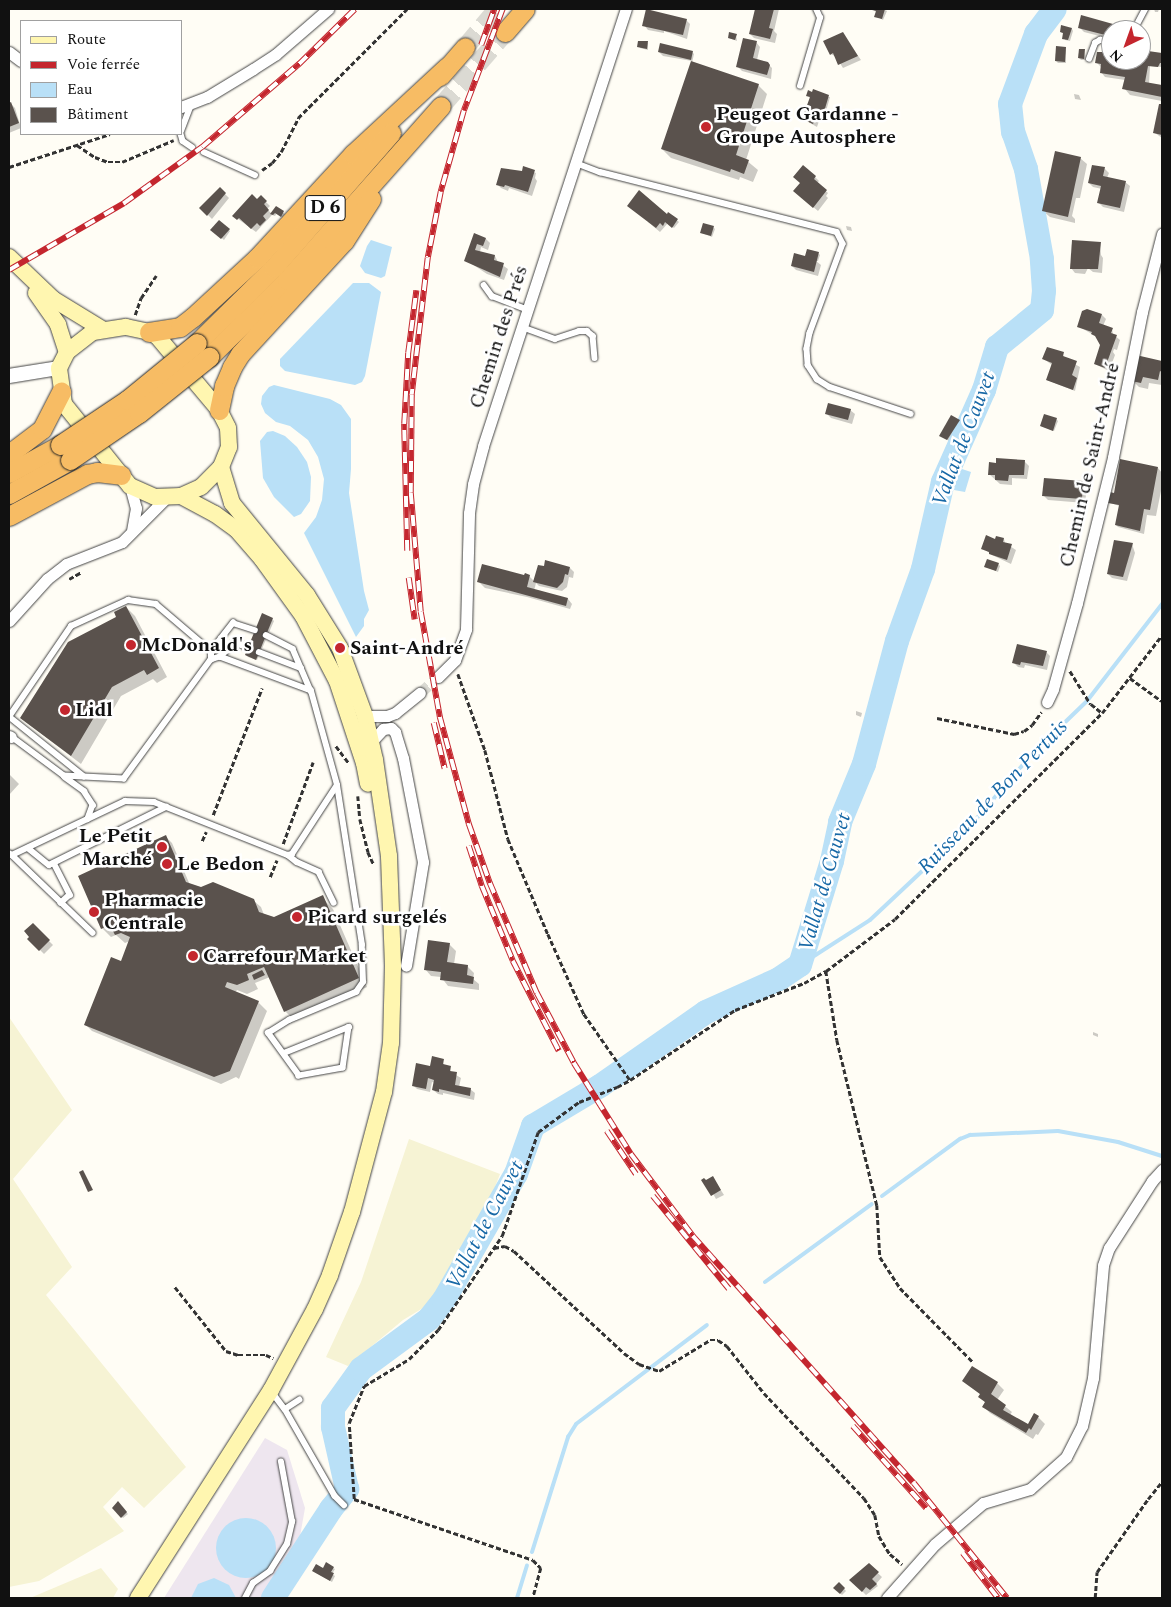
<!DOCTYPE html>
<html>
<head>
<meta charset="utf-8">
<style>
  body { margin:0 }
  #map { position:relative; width:1171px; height:1607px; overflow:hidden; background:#fffdf5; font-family:Spectral,serif }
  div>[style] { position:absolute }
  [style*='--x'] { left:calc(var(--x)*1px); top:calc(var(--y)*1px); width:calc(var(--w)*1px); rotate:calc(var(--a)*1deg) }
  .industrial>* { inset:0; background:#eee6ef }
  .farmland>* { inset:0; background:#f6f3d4 }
  .water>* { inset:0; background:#b9e0f7 }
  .round { border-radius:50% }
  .shadow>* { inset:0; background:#0003 }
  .stream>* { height:4px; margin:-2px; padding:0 2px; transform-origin:2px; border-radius:2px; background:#b9e0f7 }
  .river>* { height:24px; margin:-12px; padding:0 12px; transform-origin:12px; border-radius:12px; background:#b9e0f7 }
  .building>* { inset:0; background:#5a524d }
  .minor-tunnel>* { height:11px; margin-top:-5.5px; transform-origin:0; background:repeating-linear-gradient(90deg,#dbdad3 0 11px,transparent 0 16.5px) }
  .trunk-tunnel>* { height:19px; margin-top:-9.5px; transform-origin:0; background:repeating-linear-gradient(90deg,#dbdad3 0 19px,transparent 0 28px) }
  .path>* { height:2.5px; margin-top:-1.25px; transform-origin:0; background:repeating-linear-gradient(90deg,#333 0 5px,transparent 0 7.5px) }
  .roads { filter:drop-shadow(0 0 1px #444) drop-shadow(0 0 1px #444) }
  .service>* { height:5.5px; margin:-2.75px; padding:0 2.75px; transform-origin:2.75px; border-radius:2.75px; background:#fff }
  .minor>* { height:11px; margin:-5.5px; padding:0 5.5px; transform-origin:5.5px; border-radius:5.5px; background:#fff }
  .tertiary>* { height:14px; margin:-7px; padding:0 7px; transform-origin:7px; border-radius:7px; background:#fff }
  .secondary>* { height:16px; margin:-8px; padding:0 8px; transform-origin:8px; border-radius:8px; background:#fff6b0 }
  .trunk>* { height:19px; margin:-9.5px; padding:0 9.5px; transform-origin:9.5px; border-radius:9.5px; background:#f7bc64 }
  .rail>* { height:5.5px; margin-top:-2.75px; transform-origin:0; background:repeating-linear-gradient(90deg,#fff 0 11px,#c4262e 0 22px); box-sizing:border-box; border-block:1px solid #c4262e }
  .bridges { filter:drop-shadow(0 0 1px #222) drop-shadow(0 0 1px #222) }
  .trunk-bridge>* { height:19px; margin:-9.5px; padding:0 9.5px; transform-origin:9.5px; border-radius:9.5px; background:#f7bc64 }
  .dots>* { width:14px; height:14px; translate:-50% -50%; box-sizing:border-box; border:2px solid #fff; border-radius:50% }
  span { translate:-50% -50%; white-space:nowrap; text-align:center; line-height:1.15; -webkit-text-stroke:5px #fff; paint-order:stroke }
  .shield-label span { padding:1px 4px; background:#fff; border:1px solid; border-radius:4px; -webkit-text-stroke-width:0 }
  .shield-label { font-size:19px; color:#111; font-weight:700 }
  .poi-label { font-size:20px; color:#111; font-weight:700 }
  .left { translate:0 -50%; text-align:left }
  .right { translate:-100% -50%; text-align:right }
  .street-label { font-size:20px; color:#111 }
  .water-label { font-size:21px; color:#1768a6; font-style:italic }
  .frame { position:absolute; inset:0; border:10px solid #111; pointer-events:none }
  .legend { position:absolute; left:20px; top:20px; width:162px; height:115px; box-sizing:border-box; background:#fff; border:1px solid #a0a0a0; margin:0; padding:6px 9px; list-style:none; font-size:15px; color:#111 }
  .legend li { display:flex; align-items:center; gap:10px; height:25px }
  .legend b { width:25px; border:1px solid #a0a0a0 }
  .north { position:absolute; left:1101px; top:20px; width:50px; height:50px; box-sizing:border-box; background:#fff; border:1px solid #a0a0a0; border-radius:50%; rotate:222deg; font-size:14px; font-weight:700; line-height:20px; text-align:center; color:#111 }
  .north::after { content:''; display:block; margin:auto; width:18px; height:22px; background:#c4262e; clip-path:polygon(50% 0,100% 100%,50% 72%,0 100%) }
</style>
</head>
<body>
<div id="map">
  <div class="industrial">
    <i style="clip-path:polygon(265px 1438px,287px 1450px,305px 1508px,299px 1542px,268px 1598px,164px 1598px)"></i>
  </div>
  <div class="farmland">
    <i style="clip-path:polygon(9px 1017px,72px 1110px,13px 1179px,72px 1267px,46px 1295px,186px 1467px,144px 1508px,122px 1487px,103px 1507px,124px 1531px,39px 1581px,9px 1587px)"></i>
    <i style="clip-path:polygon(409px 1139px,500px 1174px,481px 1223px,428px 1305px,403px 1320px,348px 1366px,326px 1357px,361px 1282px)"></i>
    <i style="clip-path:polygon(101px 1568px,118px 1589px,113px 1598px,30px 1598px)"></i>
  </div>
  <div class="water">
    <i style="clip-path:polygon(371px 240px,392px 247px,385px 276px,381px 278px,365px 273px,360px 266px,367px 246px)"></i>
    <i style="clip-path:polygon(353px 283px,369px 283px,381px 292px,365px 376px,362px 382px,355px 385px,285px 371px,280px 366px,280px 359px)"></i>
    <i style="clip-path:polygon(274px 385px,330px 399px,341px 405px,351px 419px,351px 469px,349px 493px,364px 591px,369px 610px,364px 619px,364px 626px,356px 637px,304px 533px,316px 517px,322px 500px,324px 479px,318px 457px,308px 440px,290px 426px,276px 422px,265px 413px,261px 404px,262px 396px,269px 387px)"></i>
    <i style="clip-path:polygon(273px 431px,285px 436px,297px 447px,307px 462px,311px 477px,310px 501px,301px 514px,294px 517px,274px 497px,263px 478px,260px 441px,267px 432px)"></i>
    <i style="clip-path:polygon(959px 468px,971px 472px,965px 492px,954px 490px)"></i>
    <i class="round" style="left:216px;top:1518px;width:60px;height:60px"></i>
    <i style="clip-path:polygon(214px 1578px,229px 1585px,236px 1598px,191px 1598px,198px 1584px)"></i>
  </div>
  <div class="shadow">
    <i style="clip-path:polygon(756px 9px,779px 9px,774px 31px,777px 34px,775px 43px,754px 38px,750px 34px)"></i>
    <i style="clip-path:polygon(869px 9px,885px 10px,887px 11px,883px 20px,876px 16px,877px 12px)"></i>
    <i style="clip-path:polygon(1154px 9px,1159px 9px,1158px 12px,1155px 12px)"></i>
    <i style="clip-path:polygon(686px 20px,690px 24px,687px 39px,664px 31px,664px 33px,648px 30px,644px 25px)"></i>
    <i style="clip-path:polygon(1112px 25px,1116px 29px,1111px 30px,1111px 39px,1084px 32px,1080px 28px)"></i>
    <i style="clip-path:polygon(1072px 29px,1073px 31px,1070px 41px,1065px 40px,1064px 34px,1061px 32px)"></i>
    <i style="clip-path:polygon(843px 34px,861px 60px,843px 68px,836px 57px,831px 54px)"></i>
    <i style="clip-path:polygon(736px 35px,737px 41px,729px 38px)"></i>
    <i style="clip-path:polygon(639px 42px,648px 43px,648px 50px,640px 48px)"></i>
    <i style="clip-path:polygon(756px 42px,760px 47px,757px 60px,767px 63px,772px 68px,771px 79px,742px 71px,738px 67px)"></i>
    <i style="clip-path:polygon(1111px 47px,1111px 60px,1141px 60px,1141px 51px,1162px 54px,1162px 52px,1162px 67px,1150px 66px,1149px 84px,1162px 87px,1162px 101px,1130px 95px,1124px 88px,1125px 80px,1105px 77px,1101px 72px,1101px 67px,1097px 63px)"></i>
    <i style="clip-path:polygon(1066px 49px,1066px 63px,1058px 63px,1056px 61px)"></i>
    <i style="clip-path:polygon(1084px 50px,1086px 60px,1081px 60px,1079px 58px)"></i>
    <i style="clip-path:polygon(659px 52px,692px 52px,694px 54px,692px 63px,758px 85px,767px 94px,746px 160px,758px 170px,753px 182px,740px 177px,739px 180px,671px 158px,662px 149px,692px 61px,663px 56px)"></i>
    <i style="clip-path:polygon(1074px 94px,1079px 95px,1081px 100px,1075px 99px)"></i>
    <i style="clip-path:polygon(807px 95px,830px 97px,823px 122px,819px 121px,817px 127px,803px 119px,811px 99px)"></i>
    <i style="clip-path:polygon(11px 104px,15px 108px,21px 128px,9px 133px,9px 105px)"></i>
    <i style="clip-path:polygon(1160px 105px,1162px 106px,1162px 138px,1155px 133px)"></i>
    <i style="clip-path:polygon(1080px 158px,1087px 164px,1080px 198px,1076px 198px,1072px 216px,1075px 219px,1075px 223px,1050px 217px,1043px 211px)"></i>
    <i style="clip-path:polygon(524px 168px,536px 173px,535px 178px,537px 181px,532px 196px,509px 188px,508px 191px,501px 188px,497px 184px,527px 175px)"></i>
    <i style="clip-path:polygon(1104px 168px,1109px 173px,1107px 178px,1125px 182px,1130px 186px,1124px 212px,1103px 207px,1099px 203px,1102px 189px,1093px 187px,1089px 183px)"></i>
    <i style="clip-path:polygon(815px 177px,819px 181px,817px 183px,828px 193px,826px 196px,828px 198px,818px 211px,799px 195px,801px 184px)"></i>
    <i style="clip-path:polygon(220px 189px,229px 198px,212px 219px,201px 208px)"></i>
    <i style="clip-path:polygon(261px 197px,270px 206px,267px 209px,272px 214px,276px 207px,285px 214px,283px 218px,277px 213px,275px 216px,272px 215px,256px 232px,234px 216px)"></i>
    <i style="clip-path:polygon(669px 214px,679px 222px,674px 228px,668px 223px,660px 232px,648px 222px)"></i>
    <i style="clip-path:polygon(219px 222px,230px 231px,224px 240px,212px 230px)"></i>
    <i style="clip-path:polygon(846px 226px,851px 227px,852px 231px,847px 230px)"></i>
    <i style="clip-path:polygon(713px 227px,715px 229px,712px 237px,702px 233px)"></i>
    <i style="clip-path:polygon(475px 235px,486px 239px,490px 243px,488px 250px,481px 247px,480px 252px,495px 256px,498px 262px,508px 269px,504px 280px,487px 274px,466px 260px)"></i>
    <i style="clip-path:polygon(1100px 243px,1101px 255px,1103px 258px,1102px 273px,1093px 272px,1088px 268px,1085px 274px,1075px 273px,1071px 268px)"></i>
    <i style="clip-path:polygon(818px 253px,820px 255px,818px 261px,816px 261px,821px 265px,818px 276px,796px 270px,792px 266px)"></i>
    <i style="clip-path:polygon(1102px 315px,1106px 319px,1103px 326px,1112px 329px,1113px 334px,1120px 340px,1117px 350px,1114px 349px,1113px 352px,1115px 355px,1109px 371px,1095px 364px,1101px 347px,1097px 337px,1078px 326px)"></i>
    <i style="clip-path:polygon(1063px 354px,1064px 358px,1080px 367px,1075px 391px,1047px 380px,1052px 365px,1044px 359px)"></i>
    <i style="clip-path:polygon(1137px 356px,1162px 363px,1162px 385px,1149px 383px,1148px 389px,1139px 387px,1132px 380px)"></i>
    <i style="clip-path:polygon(850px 410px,855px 414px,852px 424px,831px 418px,827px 414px)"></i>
    <i style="clip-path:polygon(1056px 419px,1058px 421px,1054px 431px,1041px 426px)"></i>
    <i style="clip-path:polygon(959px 421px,960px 425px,958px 424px,949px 441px,941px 436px)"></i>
    <i style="clip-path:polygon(997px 459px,1025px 462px,1029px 466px,1027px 479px,1012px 478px,1012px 485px,1000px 484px,989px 474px,997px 464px)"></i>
    <i style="clip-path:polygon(1158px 468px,1162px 473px,1162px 486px,1156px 516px,1147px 515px,1144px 534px,1118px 527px,1116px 525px,1120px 506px,1110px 503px,1115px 494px)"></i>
    <i style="clip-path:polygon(1082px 482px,1087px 487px,1085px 503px,1048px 500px,1044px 496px)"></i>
    <i style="clip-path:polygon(997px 537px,1004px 539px,1005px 543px,1016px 550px,1011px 564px,992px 555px,983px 548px,1000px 542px)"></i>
    <i style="clip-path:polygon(1132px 544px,1135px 553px,1127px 581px,1112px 578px,1108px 574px)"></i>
    <i style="clip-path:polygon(998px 564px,1000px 566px,998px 572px,986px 567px)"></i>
    <i style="clip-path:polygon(570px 568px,574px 572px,573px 578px,569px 577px,567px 587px,562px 591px,539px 586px,536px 583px,534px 591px,568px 599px,572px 604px,570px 609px,527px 597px,485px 588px,479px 582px,529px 576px,534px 581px)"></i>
    <i style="clip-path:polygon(126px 607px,135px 616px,167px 677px,157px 683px,153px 679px,121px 696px,81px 764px,21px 718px)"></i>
    <i style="clip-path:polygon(272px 619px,274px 621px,257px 660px,248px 657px,246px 655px)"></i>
    <i style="clip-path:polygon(225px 641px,230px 645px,227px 648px,223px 644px)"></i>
    <i style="clip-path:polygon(1046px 652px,1050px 656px,1047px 670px,1025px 665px,1024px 668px,1018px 667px,1014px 663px)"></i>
    <i style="clip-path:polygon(856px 711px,862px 713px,861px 717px,856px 715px)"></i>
    <i style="clip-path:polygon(9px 774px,19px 784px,9px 795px)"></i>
    <i style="clip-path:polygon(166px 837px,172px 843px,190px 885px,253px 900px,261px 907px,264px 915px,274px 919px,325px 901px,333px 909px,367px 987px,294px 1020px,285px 1011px,270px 977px,255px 983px,258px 989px,247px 994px,237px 990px,235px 993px,258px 1002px,267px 1011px,239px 1079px,236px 1077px,221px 1084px,92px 1031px,86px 1025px,121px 963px,130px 941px,125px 943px,116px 935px,111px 937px,102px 928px)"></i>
    <i style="clip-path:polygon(33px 925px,53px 945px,44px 954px,32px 942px)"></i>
    <i style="clip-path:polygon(449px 944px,456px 951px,454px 964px,467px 966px,474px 973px,473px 979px,479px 984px,479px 990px,448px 986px,441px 977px,431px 976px,425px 969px)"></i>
    <i style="clip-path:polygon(1093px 1032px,1098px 1034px,1098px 1037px,1093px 1035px)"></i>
    <i style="clip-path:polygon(443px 1060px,444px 1066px,450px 1067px,451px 1072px,461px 1078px,459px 1087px,470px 1089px,475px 1093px,474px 1100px,443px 1093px,443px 1095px,438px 1094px,433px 1090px,435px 1083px,432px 1082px,430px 1092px,417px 1089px,413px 1085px,431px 1068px)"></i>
    <i style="clip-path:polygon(713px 1178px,724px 1195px,716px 1199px,706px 1181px)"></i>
    <i style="clip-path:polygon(964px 1381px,997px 1383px,1004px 1390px,997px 1400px,1012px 1412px,1010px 1415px,1028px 1426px,1038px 1417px,1045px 1424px,1038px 1435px,1036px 1434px,1033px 1439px,990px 1413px,984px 1407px,986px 1403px,980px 1397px,981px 1395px)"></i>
    <i style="clip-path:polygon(118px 1503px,128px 1514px,123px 1518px,113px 1508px)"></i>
    <i style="clip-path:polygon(869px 1565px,882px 1577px,876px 1584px,878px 1586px,866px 1595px,851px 1580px)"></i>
    <i style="clip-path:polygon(333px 1568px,335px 1569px,332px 1574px,335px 1576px,332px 1582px,313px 1571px)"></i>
    <i style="clip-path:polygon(839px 1583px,846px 1591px,842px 1595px,835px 1588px)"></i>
  </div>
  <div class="stream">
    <i style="--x:800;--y:965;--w:83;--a:-32.7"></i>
    <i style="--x:870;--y:920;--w:137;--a:-43.2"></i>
    <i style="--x:970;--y:826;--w:96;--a:-49.2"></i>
    <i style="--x:1033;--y:753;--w:75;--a:-43.9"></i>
    <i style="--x:1087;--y:701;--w:123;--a:-52.3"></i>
    <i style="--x:882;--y:1196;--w:97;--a:-36.2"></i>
    <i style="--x:960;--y:1139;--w:11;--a:-22"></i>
    <i style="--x:970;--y:1135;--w:88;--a:-2.6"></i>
    <i style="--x:1058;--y:1131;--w:61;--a:10.4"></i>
    <i style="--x:1118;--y:1142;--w:46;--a:17.7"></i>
    <i style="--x:765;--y:1282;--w:132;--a:-36.1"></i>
    <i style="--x:532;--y:1552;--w:121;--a:-72.6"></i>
    <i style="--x:568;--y:1437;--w:15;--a:-58"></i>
    <i style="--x:576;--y:1424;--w:164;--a:-37.1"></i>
    <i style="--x:517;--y:1598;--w:34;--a:-73"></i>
  </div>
  <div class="river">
    <i style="--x:273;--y:1598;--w:106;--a:-56.9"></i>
    <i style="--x:331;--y:1509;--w:26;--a:-51"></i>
    <i style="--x:347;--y:1489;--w:64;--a:-102.7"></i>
    <i style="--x:333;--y:1427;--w:19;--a:-90"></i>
    <i style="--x:333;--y:1408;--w:48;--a:-54.3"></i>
    <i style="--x:361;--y:1369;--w:84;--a:-36.3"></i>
    <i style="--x:429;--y:1319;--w:24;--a:-52"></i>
    <i style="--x:444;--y:1300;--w:145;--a:-60.3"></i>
    <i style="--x:516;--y:1174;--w:51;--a:-70.5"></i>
    <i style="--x:533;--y:1126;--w:78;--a:-30.8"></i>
    <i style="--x:600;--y:1086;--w:129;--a:-34.9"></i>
    <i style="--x:706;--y:1012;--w:80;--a:-24.3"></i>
    <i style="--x:779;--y:979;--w:25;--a:-34"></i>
    <i style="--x:800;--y:965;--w:109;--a:-72.9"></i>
    <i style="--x:832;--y:861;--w:40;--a:-78"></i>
    <i style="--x:840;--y:822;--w:63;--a:-67.5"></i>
    <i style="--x:864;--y:764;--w:127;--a:-75"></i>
    <i style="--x:897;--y:641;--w:77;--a:-70.1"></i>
    <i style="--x:923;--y:569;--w:89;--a:-77.1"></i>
    <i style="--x:943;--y:482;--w:101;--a:-66"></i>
    <i style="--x:984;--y:390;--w:45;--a:-73.2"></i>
    <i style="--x:997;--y:347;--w:58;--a:-39.4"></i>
    <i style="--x:1042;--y:310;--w:19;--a:-84"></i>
    <i style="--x:1044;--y:291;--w:32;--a:-94"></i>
    <i style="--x:1042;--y:259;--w:91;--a:-100.1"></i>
    <i style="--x:1026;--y:169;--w:39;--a:-109"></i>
    <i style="--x:1013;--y:132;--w:28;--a:-96"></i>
    <i style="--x:1010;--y:104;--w:75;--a:-69.6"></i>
    <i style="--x:1036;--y:34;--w:31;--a:-53"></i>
  </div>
  <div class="building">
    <i style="clip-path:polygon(646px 9px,687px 19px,683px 35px,642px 26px)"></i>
    <i style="clip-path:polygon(755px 9px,774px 9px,769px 28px,773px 29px,770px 39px,749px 34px)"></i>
    <i style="clip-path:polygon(870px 9px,885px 9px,882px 19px,874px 17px,876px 11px)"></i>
    <i style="clip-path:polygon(1081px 15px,1113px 24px,1109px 36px,1078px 28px)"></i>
    <i style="clip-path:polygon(1061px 25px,1072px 28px,1068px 40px,1062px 39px,1063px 33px,1060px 32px)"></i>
    <i style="clip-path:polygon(729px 32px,737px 34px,735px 40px,728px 38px)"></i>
    <i style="clip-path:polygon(843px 32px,858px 56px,838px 65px,833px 53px,830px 55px,823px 41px)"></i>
    <i style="clip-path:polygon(743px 38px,757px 41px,753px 58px,768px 62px,770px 65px,767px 75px,736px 67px)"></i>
    <i style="clip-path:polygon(638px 41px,648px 41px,647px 49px,637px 47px)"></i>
    <i style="clip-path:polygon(660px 43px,693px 51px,691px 60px,658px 52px)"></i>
    <i style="clip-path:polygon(1104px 44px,1111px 45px,1111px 60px,1141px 60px,1141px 50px,1162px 53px,1162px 63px,1160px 63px,1158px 67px,1148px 66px,1145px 82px,1162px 85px,1162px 97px,1122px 89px,1125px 77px,1100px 73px,1101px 64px,1095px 63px,1097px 52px,1103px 52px)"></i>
    <i style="clip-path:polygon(1056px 46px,1066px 47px,1065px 62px,1055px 61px)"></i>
    <i style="clip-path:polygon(1079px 49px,1085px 49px,1084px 59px,1078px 58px)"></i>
    <i style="clip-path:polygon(691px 61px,759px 84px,736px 155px,749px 160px,744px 174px,731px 169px,730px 172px,661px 149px)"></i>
    <i style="clip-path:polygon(813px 89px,829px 95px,821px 122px,815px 119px,813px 124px,802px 119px,810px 97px,806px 96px,808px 90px,812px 92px)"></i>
    <i style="clip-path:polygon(11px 102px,19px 123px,9px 127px,9px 103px)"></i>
    <i style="clip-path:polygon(1159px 104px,1162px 104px,1162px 135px,1153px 133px)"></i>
    <i style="clip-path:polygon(1055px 151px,1081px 157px,1068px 217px,1042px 211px)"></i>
    <i style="clip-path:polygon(803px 165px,816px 176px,814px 179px,827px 190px,813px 208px,793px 191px,800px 183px,793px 177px)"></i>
    <i style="clip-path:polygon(1092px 165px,1105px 167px,1103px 176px,1126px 181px,1120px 208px,1097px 203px,1101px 186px,1088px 183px)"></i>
    <i style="clip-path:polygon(523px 166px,535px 170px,528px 192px,505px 185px,504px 187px,496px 185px,501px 168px,522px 171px)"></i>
    <i style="clip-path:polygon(220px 187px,226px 193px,207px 216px,199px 208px)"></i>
    <i style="clip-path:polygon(639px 190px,667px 214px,668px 212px,678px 219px,672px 228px,665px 222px,663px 226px,660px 223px,656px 228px,627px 206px)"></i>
    <i style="clip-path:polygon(252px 194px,257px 199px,261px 195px,267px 201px,264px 204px,269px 210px,263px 216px,266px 220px,260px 226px,257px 223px,251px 229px,239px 218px,237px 220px,232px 216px)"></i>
    <i style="clip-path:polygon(276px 206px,284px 211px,281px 217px,275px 213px,273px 215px,270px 214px)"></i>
    <i style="clip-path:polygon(219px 220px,230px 229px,221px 239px,210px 230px)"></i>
    <i style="clip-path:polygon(703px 223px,714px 226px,711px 236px,700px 233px)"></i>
    <i style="clip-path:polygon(474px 233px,486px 238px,483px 246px,477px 244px,475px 250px,495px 255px,494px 260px,504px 263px,500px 277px,464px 261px)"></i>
    <i style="clip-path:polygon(1072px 240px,1101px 242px,1098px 269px,1070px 269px)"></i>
    <i style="clip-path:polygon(807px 249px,819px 252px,814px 272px,791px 266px,794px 253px,805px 256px)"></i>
    <i style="clip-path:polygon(1087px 309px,1102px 314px,1099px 323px,1113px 328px,1111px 333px,1117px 335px,1105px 368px,1094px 364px,1100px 345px,1095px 336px,1091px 334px,1092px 332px,1077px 327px,1082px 311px)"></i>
    <i style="clip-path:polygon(1047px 347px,1064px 352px,1063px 356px,1077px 361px,1072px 375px,1077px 378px,1073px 390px,1046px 380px,1052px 363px,1042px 359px)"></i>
    <i style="clip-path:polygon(1136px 355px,1162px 361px,1162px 372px,1160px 371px,1158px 380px,1143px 377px,1141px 383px,1131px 381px)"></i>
    <i style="clip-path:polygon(828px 403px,851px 409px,848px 420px,825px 414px)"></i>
    <i style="clip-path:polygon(1044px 414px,1057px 418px,1053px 431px,1040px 426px)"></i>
    <i style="clip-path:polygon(951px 415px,960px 420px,947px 440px,939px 436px)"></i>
    <i style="clip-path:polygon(996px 458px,1025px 460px,1024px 475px,1009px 475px,1008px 481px,995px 480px,995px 475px,988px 475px,989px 462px,996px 463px)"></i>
    <i style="clip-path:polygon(1120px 459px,1158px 467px,1150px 510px,1144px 509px,1140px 531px,1115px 525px,1119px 505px,1108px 503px,1110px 492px,1114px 493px)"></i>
    <i style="clip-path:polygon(1044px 478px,1083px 481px,1082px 499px,1042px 496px)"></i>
    <i style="clip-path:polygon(986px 535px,995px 539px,996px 536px,1004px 538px,1003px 542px,1012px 544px,1007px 560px,989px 554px,989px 552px,981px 549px)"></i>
    <i style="clip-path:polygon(1114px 540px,1133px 543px,1123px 577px,1107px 574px)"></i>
    <i style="clip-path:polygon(987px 559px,999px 563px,996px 571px,984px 567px)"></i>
    <i style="clip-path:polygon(545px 560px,570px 567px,568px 575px,565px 574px,563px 582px,557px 588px,533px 582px,538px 565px,544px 566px)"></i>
    <i style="clip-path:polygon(482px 564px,524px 575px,525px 573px,530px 575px,527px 587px,568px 598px,566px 606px,477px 582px)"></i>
    <i style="clip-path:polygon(126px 606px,159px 668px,147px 675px,144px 670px,112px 687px,71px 756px,20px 718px,68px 642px,116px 617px,114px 612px)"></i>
    <i style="clip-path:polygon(262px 613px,273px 618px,256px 660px,245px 655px)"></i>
    <i style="clip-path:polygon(1017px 644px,1047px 651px,1043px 666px,1021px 662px,1020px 665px,1012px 663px)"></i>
    <i style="clip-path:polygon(166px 835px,186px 882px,201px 887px,213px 882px,254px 899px,259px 912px,274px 917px,323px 895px,359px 978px,284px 1012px,264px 967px,247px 974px,249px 980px,237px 985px,227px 982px,225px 987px,259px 1001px,230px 1071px,214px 1077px,84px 1025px,111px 957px,121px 961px,130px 937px,121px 933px,115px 935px,110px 925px,101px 929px,78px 876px)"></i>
    <i style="clip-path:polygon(33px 923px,50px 940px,39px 951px,27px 939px,29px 937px,24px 931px)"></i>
    <i style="clip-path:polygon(428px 940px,450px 943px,447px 962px,468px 965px,467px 975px,474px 977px,473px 984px,440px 980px,441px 972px,424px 970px)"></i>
    <i style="clip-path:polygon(262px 970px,265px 975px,254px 980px,252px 975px)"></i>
    <i style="clip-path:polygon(432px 1056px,444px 1059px,443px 1064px,451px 1066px,450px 1071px,457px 1072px,455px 1085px,471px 1088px,470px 1096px,439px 1089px,439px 1092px,432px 1090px,434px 1080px,428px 1078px,426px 1089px,412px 1086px,416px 1063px,430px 1066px)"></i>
    <i style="clip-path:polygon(83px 1170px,93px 1190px,88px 1192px,79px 1172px)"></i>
    <i style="clip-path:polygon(713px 1176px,721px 1190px,711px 1196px,701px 1180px,704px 1178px,706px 1180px)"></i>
    <i style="clip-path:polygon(972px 1366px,998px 1382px,991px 1394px,1006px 1405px,1003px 1410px,1028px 1424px,1034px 1413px,1039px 1416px,1031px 1430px,1029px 1428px,1026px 1433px,982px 1407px,985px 1402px,978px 1397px,980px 1394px,962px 1381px)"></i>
    <i style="clip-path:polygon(118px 1501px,127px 1512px,121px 1518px,112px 1508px)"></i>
    <i style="clip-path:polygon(326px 1562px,334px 1567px,331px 1572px,334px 1573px,330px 1581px,312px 1571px,316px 1564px,323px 1568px)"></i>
    <i style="clip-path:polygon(869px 1563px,879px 1572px,872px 1579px,877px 1584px,870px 1590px,866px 1587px,862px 1592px,849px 1580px)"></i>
    <i style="clip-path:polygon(839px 1582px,845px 1588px,840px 1594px,833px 1588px)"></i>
  </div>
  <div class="minor-tunnel">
    <i style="--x:420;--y:693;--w:24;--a:-42"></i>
  </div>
  <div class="trunk-tunnel">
    <i style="--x:465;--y:47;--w:50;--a:-49.9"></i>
    <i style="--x:441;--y:106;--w:98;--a:-49.1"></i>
  </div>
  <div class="path">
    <i style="--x:77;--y:145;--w:22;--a:34"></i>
    <i style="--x:95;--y:157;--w:14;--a:21"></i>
    <i style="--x:108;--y:162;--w:14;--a:0"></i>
    <i style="--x:122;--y:162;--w:56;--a:-22.9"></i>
    <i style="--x:9;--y:167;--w:106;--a:-18.1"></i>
    <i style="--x:262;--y:170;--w:12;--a:-35"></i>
    <i style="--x:272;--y:163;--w:14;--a:-51"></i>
    <i style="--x:281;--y:152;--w:38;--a:-63"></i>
    <i style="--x:298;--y:118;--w:154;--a:-45"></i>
    <i style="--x:135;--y:315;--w:18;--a:-71"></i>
    <i style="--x:141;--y:298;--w:27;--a:-56"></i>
    <i style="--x:69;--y:579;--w:13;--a:-29"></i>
    <i style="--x:1070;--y:671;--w:39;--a:58"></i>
    <i style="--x:1091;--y:704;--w:14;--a:39"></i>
    <i style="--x:458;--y:674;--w:81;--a:70.4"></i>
    <i style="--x:485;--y:750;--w:92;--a:75.5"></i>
    <i style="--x:508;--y:839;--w:103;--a:67.2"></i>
    <i style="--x:548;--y:934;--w:88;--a:65.8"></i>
    <i style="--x:584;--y:1014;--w:80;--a:55.1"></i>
    <i style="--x:1130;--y:678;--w:39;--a:36"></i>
    <i style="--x:937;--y:718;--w:79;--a:11.7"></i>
    <i style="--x:1014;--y:734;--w:10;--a:-17"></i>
    <i style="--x:1024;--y:731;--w:10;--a:-37"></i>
    <i style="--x:1032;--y:725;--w:16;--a:-55"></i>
    <i style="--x:336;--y:746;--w:21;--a:53"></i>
    <i style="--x:358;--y:796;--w:23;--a:85"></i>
    <i style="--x:360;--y:819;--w:34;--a:76"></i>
    <i style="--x:368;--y:852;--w:14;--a:65"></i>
    <i style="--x:213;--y:815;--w:136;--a:-68.9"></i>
    <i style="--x:202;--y:841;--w:10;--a:-66"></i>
    <i style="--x:283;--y:844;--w:87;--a:-69.9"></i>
    <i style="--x:270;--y:877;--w:18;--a:-68"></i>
    <i style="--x:826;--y:971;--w:70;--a:80.9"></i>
    <i style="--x:837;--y:1040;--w:170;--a:76.4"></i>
    <i style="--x:877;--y:1205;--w:52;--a:86.7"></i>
    <i style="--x:880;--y:1257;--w:37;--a:57"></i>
    <i style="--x:900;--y:1288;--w:103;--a:45.4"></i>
    <i style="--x:494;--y:1248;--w:11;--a:-10"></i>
    <i style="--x:505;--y:1246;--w:10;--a:29"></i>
    <i style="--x:514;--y:1251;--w:150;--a:42.8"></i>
    <i style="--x:624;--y:1353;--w:19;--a:36"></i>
    <i style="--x:639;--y:1364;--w:21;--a:19"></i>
    <i style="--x:659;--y:1371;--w:60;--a:-31.3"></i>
    <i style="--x:710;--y:1340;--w:8;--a:0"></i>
    <i style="--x:718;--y:1340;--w:11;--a:34"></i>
    <i style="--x:727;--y:1346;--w:60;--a:51.8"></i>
    <i style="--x:764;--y:1393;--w:145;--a:46.4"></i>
    <i style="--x:864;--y:1498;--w:20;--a:57"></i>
    <i style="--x:875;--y:1515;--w:21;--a:79"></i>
    <i style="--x:879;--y:1536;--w:21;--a:59"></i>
    <i style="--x:890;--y:1554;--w:16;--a:40"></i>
    <i style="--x:175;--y:1287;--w:82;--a:51.4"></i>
    <i style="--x:226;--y:1351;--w:13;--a:18"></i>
    <i style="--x:238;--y:1355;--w:28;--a:0"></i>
    <i style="--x:266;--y:1355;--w:8;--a:23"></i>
    <i style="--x:354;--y:1499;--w:76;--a:-93.8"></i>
    <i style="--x:349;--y:1423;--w:40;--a:-68"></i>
    <i style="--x:364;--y:1386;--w:52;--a:-31"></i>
    <i style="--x:409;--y:1359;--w:41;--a:-45"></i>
    <i style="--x:438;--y:1330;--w:114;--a:-55.8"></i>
    <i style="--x:502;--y:1236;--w:110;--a:-70.9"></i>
    <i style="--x:538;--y:1132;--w:51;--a:-36.2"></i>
    <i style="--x:579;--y:1102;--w:41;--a:-21.5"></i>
    <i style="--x:617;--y:1087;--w:15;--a:-28"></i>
    <i style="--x:630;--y:1080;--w:126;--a:-33.7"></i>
    <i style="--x:735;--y:1010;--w:74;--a:-21.4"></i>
    <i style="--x:804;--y:983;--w:25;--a:-29"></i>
    <i style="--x:826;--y:971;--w:86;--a:-37"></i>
    <i style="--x:895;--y:919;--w:292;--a:-44.9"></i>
    <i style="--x:1102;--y:713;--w:98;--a:-52.4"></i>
    <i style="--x:354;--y:1499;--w:189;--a:18.8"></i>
    <i style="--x:533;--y:1560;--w:11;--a:45"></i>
    <i style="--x:541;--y:1568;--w:31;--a:105"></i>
    <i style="--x:1095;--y:1598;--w:26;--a:-86"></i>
    <i style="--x:1097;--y:1572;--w:89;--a:-55.1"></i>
    <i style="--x:1148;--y:1499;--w:22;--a:-51"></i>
  </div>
  <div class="roads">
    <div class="service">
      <i style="--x:1134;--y:30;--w:24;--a:-62"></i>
      <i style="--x:1089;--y:59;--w:17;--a:-69"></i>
      <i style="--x:1095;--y:43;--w:6;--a:-31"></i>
      <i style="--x:1100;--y:40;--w:11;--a:0"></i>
      <i style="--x:800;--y:86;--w:71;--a:-73.6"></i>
      <i style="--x:820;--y:18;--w:10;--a:-114"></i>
      <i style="--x:181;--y:131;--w:30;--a:-69"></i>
      <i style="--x:181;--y:134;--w:7;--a:74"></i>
      <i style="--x:183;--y:141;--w:11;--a:34"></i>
      <i style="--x:204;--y:152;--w:56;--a:24.3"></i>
      <i style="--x:576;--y:163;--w:26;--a:21"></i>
      <i style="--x:600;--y:172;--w:244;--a:14.2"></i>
      <i style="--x:837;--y:232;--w:13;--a:63"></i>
      <i style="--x:843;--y:244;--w:95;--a:110.3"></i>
      <i style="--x:810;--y:333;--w:16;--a:101"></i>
      <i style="--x:807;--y:349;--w:16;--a:86"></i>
      <i style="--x:808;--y:365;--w:17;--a:57"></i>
      <i style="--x:817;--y:379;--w:15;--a:32"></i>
      <i style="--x:830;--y:387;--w:85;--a:18.4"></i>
      <i style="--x:484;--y:285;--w:14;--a:54"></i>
      <i style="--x:492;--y:296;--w:39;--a:21"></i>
      <i style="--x:522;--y:327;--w:35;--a:20"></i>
      <i style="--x:555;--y:339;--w:25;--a:-18"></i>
      <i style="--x:579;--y:331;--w:8;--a:0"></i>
      <i style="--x:587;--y:331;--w:8;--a:40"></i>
      <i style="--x:593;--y:336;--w:22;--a:85"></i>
      <i style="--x:266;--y:635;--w:30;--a:27"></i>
      <i style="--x:293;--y:649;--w:46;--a:66.8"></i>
      <i style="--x:259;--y:652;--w:45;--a:20.9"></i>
      <i style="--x:220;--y:657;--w:20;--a:-45"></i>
      <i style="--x:234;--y:643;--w:15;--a:16"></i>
      <i style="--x:211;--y:660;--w:9;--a:-90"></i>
      <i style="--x:211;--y:651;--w:36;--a:-52"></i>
      <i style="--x:233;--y:623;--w:23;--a:18"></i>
      <i style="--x:65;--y:777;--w:24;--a:36"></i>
      <i style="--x:84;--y:791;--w:17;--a:57"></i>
      <i style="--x:93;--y:805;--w:15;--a:110"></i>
      <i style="--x:84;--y:777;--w:96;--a:-141.3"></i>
      <i style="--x:9;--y:717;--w:110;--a:-55.7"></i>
      <i style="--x:71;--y:626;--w:63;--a:-24.5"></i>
      <i style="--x:128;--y:600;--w:28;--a:8"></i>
      <i style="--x:156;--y:604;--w:72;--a:40.5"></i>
      <i style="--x:28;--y:848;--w:27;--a:39"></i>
      <i style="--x:49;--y:865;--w:131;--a:-26.4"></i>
      <i style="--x:9;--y:853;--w:4;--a:34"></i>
      <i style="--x:12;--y:855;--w:125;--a:-25.5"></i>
      <i style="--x:125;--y:801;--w:29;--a:2"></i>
      <i style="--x:154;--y:802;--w:144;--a:21.6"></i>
      <i style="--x:288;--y:855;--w:4;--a:-14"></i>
      <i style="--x:292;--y:854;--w:82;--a:-56.9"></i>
      <i style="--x:337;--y:785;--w:98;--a:-105.5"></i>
      <i style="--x:311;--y:691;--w:97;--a:-159.5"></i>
      <i style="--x:220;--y:657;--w:9;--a:162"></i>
      <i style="--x:211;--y:660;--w:147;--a:126.2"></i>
      <i style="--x:124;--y:779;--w:60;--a:-177.1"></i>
      <i style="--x:64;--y:776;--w:67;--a:-143.5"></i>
      <i style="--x:12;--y:855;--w:112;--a:43.9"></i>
      <i style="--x:288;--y:855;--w:11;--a:38"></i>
      <i style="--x:297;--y:862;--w:24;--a:24"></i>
      <i style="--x:319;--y:872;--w:34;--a:64"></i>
      <i style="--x:54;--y:863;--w:36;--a:63"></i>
      <i style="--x:70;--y:895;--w:12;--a:138"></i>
      <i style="--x:284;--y:1053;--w:70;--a:-21.8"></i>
      <i style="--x:349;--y:1027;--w:41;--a:98.3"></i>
      <i style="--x:343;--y:1068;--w:45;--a:169.7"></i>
      <i style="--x:299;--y:1076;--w:53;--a:-125.8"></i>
      <i style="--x:268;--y:1033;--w:25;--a:-32"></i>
      <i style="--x:289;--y:1020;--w:73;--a:-22.7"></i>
      <i style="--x:356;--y:992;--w:12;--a:-55"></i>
      <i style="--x:363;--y:982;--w:37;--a:-92"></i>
      <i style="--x:362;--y:945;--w:161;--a:-98.9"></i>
      <i style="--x:272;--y:1392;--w:21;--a:53"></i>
      <i style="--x:285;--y:1409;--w:100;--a:60.1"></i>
      <i style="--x:335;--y:1496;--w:13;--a:45"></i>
      <i style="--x:285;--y:1409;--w:17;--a:-33"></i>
      <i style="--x:245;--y:1598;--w:17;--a:-62"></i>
      <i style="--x:253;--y:1583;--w:21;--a:-35"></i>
      <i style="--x:270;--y:1571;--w:32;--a:-58"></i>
      <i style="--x:287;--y:1544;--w:23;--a:-77"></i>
      <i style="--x:292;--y:1522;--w:61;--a:-100.4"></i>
    </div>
    <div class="minor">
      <i style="--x:9;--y:52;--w:15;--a:37"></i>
      <i style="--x:181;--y:107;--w:28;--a:-21"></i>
      <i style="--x:207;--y:97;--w:54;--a:-31.3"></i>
      <i style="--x:253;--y:69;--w:27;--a:-33"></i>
      <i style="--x:276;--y:54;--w:69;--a:-40.9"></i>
      <i style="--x:130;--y:486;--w:23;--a:75"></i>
      <i style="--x:136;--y:508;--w:22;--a:100"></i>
      <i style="--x:9;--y:621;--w:57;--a:-47.9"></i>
      <i style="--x:47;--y:579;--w:24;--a:-38"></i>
      <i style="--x:66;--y:564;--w:60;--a:-21.4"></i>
      <i style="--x:122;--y:542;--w:62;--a:-45"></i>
      <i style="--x:438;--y:677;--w:24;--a:-45"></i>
      <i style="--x:455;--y:660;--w:33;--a:-70"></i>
      <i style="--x:466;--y:629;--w:116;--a:-88.5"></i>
      <i style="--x:469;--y:513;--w:29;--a:-82"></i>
      <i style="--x:473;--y:484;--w:39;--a:-75"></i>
      <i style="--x:483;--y:446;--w:460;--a:-71.9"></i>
      <i style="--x:1047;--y:702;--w:14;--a:-65"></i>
      <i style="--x:1053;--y:689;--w:89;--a:-74.4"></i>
      <i style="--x:1077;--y:603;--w:150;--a:-76.1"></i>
      <i style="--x:1113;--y:457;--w:148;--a:-78.7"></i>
      <i style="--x:1142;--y:312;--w:81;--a:-75.6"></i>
      <i style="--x:365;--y:716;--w:22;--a:0"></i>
      <i style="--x:387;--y:716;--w:9;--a:-21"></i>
      <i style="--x:395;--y:713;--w:32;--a:-39"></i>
      <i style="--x:9;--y:736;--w:2;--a:27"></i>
      <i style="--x:371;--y:742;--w:18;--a:-47"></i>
      <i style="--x:383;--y:729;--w:8;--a:-7"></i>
      <i style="--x:391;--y:728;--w:6;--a:45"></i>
      <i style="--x:395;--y:732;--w:27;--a:73"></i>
      <i style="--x:403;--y:758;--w:106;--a:79.1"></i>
      <i style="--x:423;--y:862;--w:105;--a:99.3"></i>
      <i style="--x:887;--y:1598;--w:72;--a:-48.4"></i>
      <i style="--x:935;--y:1544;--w:63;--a:-40.5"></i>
      <i style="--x:983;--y:1503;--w:49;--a:-16.6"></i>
      <i style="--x:1030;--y:1489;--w:48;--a:-41.6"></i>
      <i style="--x:1066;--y:1457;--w:35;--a:-63"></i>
      <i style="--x:1082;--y:1426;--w:49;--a:-77.1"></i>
      <i style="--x:1093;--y:1378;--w:113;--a:-84.9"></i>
      <i style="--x:1103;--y:1265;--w:18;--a:-71"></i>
      <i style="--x:1109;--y:1248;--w:80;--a:-57.3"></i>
      <i style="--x:1152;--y:1181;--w:15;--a:-48"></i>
    </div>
    <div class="tertiary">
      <i style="--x:9;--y:376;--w:51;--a:-9.1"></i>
    </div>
    <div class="secondary">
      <i style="--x:9;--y:257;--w:61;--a:43.7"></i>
      <i style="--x:53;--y:299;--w:57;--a:31.5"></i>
      <i style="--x:36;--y:293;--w:39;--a:55"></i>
      <i style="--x:58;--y:325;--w:28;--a:72"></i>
      <i style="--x:126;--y:327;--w:24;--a:12"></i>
      <i style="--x:149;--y:332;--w:9;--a:27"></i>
      <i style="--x:157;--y:336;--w:97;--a:50"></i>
      <i style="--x:219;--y:410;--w:20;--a:63"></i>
      <i style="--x:228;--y:428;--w:19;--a:87"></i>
      <i style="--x:229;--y:447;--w:22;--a:112"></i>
      <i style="--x:221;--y:467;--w:28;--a:135"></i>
      <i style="--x:201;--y:487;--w:22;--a:156"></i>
      <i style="--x:181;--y:496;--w:26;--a:178"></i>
      <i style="--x:155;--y:497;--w:27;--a:-156"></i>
      <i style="--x:130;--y:486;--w:105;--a:-128.8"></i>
      <i style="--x:64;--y:404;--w:36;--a:-98"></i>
      <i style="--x:59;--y:368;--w:18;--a:-63"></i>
      <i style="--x:67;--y:352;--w:33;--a:-38"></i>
      <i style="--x:93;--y:332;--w:33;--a:-9"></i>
      <i style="--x:181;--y:496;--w:38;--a:28"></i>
      <i style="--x:215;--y:514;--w:26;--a:36"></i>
      <i style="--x:236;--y:529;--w:40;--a:49"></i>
      <i style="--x:262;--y:559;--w:70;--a:54.3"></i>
      <i style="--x:303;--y:616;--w:73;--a:62.4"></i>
      <i style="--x:337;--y:681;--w:86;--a:71.8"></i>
      <i style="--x:364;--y:763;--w:21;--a:79"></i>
      <i style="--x:138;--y:1598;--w:247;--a:-57.4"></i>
      <i style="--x:271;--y:1390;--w:92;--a:-61.5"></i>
      <i style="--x:315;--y:1309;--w:37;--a:-66"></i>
      <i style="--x:330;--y:1275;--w:67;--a:-70.8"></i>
      <i style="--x:352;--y:1212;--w:124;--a:-75.1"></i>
      <i style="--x:384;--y:1092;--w:49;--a:-81.9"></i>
      <i style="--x:391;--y:1043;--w:77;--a:-88.5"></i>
      <i style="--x:393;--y:966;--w:110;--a:-92.1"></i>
      <i style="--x:389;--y:856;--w:97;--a:-98.3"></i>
      <i style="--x:375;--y:760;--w:45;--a:-102.8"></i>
      <i style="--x:365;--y:716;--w:72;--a:-110.2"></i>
      <i style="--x:340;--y:648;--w:62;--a:-121.9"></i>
      <i style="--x:307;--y:595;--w:119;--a:-129.2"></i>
      <i style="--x:232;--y:503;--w:38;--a:-107"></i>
    </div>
    <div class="trunk">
      <i style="--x:505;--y:32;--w:30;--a:-49"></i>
      <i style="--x:440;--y:76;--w:38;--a:-49"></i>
      <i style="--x:149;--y:332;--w:31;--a:-9"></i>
      <i style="--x:180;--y:327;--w:16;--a:-38"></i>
      <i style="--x:193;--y:317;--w:87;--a:-42.7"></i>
      <i style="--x:257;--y:258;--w:142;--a:-47.3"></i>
      <i style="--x:353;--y:154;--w:128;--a:-42.8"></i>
      <i style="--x:197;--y:343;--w:108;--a:-44.6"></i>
      <i style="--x:274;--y:267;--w:178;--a:-48.9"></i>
      <i style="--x:209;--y:357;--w:110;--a:-44.6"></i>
      <i style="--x:287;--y:280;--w:232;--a:-48.5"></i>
      <i style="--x:219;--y:410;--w:25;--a:-78"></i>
      <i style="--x:224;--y:386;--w:21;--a:-67"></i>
      <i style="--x:232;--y:367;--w:15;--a:-58"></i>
      <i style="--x:240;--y:354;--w:154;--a:-47.4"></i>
      <i style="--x:344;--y:241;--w:50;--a:-57.3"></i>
      <i style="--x:9;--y:454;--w:41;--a:-37.1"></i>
      <i style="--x:42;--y:429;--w:42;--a:-62.8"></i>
      <i style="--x:9;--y:473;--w:58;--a:-28.8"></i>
      <i style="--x:9;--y:494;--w:70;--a:-29.1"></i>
      <i style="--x:9;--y:516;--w:89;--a:-28.3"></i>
      <i style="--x:87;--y:474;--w:10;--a:-11"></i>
      <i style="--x:97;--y:472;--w:24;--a:7"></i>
    </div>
  </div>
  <div class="rail">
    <i style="--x:503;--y:9;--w:109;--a:110.9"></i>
    <i style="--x:464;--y:111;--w:84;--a:105.9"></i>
    <i style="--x:441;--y:192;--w:67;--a:101.1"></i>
    <i style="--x:428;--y:258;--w:138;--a:96.7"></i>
    <i style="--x:412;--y:395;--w:98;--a:90.6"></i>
    <i style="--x:411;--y:493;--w:119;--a:85.2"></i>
    <i style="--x:421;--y:612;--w:107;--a:79.7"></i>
    <i style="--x:440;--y:717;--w:111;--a:74.8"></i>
    <i style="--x:469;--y:824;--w:63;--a:70.4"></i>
    <i style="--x:490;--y:883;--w:120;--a:66.9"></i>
    <i style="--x:537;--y:993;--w:79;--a:62.1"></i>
    <i style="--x:574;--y:1063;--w:107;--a:57.9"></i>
    <i style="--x:631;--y:1154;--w:103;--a:52.9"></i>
    <i style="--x:693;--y:1236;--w:331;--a:48.2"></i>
    <i style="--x:914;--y:1483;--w:148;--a:51"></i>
    <i style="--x:481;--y:45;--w:38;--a:-70"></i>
    <i style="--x:9;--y:270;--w:133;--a:-30.2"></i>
    <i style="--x:124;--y:203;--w:96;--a:-35.7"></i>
    <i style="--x:202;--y:147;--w:128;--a:-40.6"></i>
    <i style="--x:299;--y:64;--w:78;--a:-44.5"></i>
    <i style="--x:407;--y:551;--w:127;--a:-91.4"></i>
    <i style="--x:404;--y:424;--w:71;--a:-86.8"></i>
    <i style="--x:408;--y:353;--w:63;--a:-82.6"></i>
    <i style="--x:409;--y:578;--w:42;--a:81.9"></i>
    <i style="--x:434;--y:723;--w:47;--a:76.6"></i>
    <i style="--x:469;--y:846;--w:42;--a:72"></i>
    <i style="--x:482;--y:886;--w:81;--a:67.5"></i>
    <i style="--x:513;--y:961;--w:101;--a:62.9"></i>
    <i style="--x:607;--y:1131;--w:52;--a:56"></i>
    <i style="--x:653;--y:1196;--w:120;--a:50.7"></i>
    <i style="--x:853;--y:1426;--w:110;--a:48.3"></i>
    <i style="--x:963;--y:1553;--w:57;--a:52.1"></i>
  </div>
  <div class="bridges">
    <div class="trunk-bridge">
      <i style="--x:60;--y:445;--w:81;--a:-33.9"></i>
      <i style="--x:127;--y:400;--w:90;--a:-39.2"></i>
      <i style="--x:70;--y:460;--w:83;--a:-34.3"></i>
      <i style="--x:139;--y:413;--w:90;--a:-38.7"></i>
    </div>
  </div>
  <div class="dots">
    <i style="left:706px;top:127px;background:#c4262e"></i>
    <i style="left:131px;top:645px;background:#c4262e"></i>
    <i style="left:340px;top:648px;background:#c4262e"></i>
    <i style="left:65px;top:710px;background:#c4262e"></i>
    <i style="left:162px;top:847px;background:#c4262e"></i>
    <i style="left:167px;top:864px;background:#c4262e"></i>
    <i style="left:94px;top:912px;background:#c4262e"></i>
    <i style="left:297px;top:917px;background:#c4262e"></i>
    <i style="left:193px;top:956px;background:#c4262e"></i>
  </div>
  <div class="shield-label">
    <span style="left:325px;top:208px">D 6</span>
  </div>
  <div class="poi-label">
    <span class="left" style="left:716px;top:126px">Peugeot Gardanne -<br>Groupe Autosphere</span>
    <span class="left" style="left:141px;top:645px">McDonald's</span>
    <span class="left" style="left:350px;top:648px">Saint-André</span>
    <span class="left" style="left:75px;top:710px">Lidl</span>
    <span class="right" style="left:152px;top:848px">Le Petit<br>Marché</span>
    <span class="left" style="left:177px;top:864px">Le Bedon</span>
    <span class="left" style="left:104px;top:912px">Pharmacie<br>Centrale</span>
    <span class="left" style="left:307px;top:917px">Picard surgelés</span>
    <span class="left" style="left:203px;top:956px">Carrefour Market</span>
  </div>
  <div class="street-label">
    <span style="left:499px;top:337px;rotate:-72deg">Chemin des Prés</span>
    <span style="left:1090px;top:465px;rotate:-77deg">Chemin de Saint-André</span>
  </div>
  <div class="water-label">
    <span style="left:964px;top:439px;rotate:-69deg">Vallat de Cauvet</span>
    <span style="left:993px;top:797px;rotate:-46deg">Ruisseau de Bon Pertuis</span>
    <span style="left:825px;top:882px;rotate:-74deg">Vallat de Cauvet</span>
    <span style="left:485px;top:1225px;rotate:-62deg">Vallat de Cauvet</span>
  </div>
  <div class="frame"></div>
  <ul class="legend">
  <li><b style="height:6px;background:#fff6b0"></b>Route</li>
  <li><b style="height:6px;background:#c4262e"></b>Voie ferrée</li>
  <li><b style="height:14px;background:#b9e0f7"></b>Eau</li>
  <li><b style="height:14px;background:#5a524d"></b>Bâtiment</li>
  </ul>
  <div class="north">N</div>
</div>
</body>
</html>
